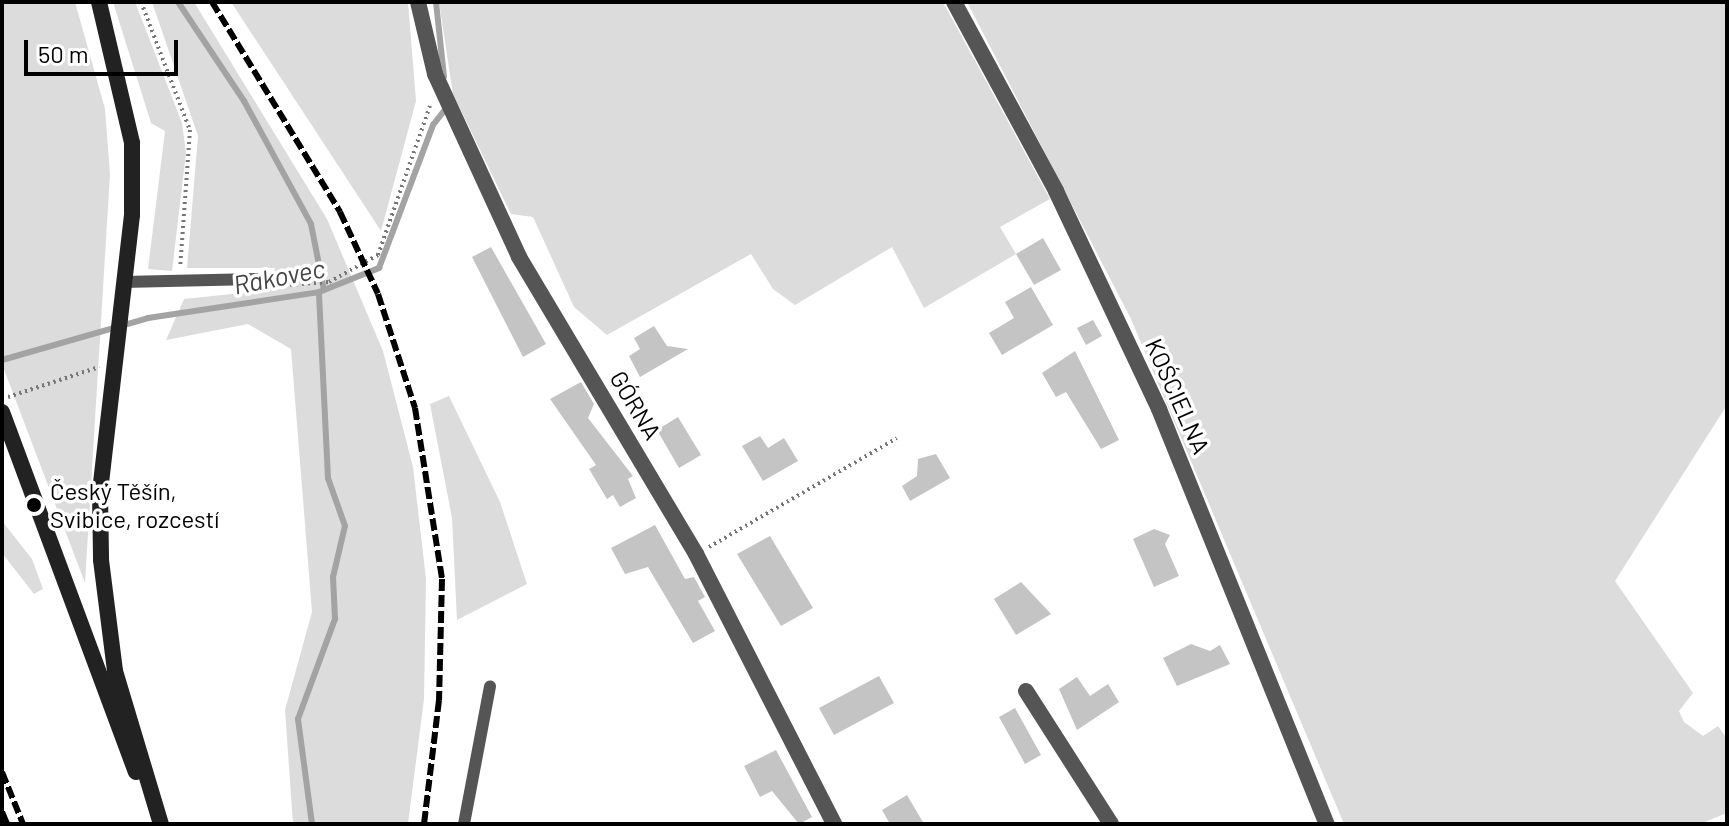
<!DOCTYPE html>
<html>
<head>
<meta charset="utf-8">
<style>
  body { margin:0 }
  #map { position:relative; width:1729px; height:826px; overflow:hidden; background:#fff; font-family:Barlow,sans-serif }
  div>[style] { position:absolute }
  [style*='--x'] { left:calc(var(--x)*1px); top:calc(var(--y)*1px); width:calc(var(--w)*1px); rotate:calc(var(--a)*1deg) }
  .green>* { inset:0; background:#dcdcdc }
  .stream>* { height:6px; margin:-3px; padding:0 3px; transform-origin:3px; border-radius:3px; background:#a3a3a3 }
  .building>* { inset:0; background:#c4c4c4 }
  .path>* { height:4px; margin-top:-2px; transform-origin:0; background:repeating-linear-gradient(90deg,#777 0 2px,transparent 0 6px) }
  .service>* { height:12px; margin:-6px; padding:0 6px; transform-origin:6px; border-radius:6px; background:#555 }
  .minor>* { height:16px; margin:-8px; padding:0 8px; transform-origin:8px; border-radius:8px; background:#555 }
  .secondary>* { height:16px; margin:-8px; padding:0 8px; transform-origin:8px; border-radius:8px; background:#222 }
  .rail>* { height:6px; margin-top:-3px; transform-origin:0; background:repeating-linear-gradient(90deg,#000 0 12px,transparent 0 16px) }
  .dots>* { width:22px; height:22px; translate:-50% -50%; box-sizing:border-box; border:4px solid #fff; border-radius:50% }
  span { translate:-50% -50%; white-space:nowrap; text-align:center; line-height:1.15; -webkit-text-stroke:7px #fff; paint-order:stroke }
  .street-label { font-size:24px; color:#000 }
  .poi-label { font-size:24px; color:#000 }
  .left { translate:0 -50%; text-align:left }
  .water-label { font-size:26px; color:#444; font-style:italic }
  .frame { position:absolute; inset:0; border:4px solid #000; pointer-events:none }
  .scale { position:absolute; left:24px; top:40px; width:154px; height:36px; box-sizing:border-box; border:4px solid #000; border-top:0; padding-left:10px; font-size:24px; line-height:28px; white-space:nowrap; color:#000; -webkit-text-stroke:6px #fff; paint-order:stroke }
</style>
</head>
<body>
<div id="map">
  <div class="green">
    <i style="clip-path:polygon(2px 2px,75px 2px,105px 109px,110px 174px,85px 583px,2px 364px)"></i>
    <i style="clip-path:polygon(113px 2px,135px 2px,182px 123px,186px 153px,172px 271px,148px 269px,165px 131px,151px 123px)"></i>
    <i style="clip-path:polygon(152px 2px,194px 2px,327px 219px,383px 351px,413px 467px,426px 579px,424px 699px,408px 824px,293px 824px,285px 710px,312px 612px,291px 349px,248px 324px,166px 340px,184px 299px,269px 290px,275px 268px,187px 268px,198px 136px)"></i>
    <i style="clip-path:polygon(231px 2px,408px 2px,416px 101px,381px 231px)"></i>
    <i style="clip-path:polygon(439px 2px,943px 2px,1050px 199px,1000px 227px,1016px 254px,924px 308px,892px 247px,795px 305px,773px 289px,751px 254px,607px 335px,574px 307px,533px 217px,511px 214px,453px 94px)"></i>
    <i style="clip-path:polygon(967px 2px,1727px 2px,1727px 405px,1615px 581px,1693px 693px,1679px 711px,1684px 722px,1703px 736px,1718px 726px,1727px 739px,1727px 813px,1700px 824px,1344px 824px,1131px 319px)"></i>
    <i style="clip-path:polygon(449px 396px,500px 502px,527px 584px,457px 620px,452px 518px,430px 404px)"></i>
    <i style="clip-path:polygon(2px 521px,32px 559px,43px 589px,34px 594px,2px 553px)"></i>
  </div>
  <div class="stream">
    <i style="--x:178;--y:2;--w:119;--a:56.3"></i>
    <i style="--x:244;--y:101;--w:140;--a:61.4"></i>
    <i style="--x:311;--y:224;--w:67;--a:78.9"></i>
    <i style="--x:436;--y:2;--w:75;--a:83.9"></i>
    <i style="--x:2;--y:360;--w:152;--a:-16"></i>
    <i style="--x:148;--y:318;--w:173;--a:-8.6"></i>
    <i style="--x:319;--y:292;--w:65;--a:-21.8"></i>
    <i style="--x:379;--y:268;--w:153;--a:-69.3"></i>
    <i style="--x:433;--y:125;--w:23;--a:-52"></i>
    <i style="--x:312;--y:824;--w:106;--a:-97.6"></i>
    <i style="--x:298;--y:719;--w:107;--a:-69.7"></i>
    <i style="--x:335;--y:619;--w:42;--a:-92.7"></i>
    <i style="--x:333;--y:577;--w:52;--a:-76.8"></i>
    <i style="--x:345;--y:526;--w:51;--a:-109.5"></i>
    <i style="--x:328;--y:478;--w:186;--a:-92.8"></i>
  </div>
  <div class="building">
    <i style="clip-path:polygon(1043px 238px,1061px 270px,1034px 285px,1016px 254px)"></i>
    <i style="clip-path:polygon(491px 247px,546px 344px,523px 357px,472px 257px)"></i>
    <i style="clip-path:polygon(1031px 287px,1053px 325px,1002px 355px,989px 333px,1014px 318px,1005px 302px)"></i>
    <i style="clip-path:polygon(1093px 320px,1102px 336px,1086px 345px,1077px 328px)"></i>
    <i style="clip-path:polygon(654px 326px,667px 346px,688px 349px,640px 377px,629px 356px,640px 349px,634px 338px)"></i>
    <i style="clip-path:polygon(1075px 351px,1119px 440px,1101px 449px,1066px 392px,1056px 397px,1042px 373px)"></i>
    <i style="clip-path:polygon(581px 382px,594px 404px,588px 418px,633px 476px,628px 479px,636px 498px,620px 507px,613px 495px,607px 499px,589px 469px,596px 465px,550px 399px)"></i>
    <i style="clip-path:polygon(678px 417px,701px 455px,679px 468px,657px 430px)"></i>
    <i style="clip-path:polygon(760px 436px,768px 448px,784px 438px,798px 461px,763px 481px,742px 446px)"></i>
    <i style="clip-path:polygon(936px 454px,950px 478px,910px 501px,902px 486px,917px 476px,918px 459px)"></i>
    <i style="clip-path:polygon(655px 525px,685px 579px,694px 577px,705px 597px,698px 601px,715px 631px,693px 643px,648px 567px,625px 574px,611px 548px)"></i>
    <i style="clip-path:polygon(1154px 529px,1170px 535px,1165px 544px,1179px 576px,1154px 587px,1133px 539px)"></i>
    <i style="clip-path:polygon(770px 536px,813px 608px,781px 626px,737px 554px)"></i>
    <i style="clip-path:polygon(1021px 582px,1051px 614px,1016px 635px,994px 599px)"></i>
    <i style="clip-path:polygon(1191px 644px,1210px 651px,1220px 645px,1230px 664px,1177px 686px,1163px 658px)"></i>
    <i style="clip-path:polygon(879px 676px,894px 703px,834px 735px,819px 708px)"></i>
    <i style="clip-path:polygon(1077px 677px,1090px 696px,1108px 684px,1119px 702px,1077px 730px,1059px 689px)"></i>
    <i style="clip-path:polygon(1015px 708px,1041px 755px,1025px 764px,999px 717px)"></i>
    <i style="clip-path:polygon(776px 750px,812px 817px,799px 824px,772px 791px,760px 797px,744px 766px)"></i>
    <i style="clip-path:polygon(907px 795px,924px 824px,890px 824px,882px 810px)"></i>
  </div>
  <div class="path">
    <i style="--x:141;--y:2;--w:137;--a:69.1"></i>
    <i style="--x:190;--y:130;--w:138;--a:94.1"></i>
    <i style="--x:272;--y:286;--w:57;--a:-4"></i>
    <i style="--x:329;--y:282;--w:56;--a:-28.9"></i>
    <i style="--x:378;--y:255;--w:158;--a:-70.8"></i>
    <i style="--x:8;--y:397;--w:96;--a:-18.2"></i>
    <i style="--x:709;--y:547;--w:217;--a:-30.1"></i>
  </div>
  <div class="service">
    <i style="--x:123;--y:282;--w:135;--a:-1.3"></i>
    <i style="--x:464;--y:824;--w:140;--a:-79.3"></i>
  </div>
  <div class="minor">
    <i style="--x:418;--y:2;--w:74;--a:76.7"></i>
    <i style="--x:435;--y:74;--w:201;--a:65.3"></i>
    <i style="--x:519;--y:257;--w:346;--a:59.2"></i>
    <i style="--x:696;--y:554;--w:303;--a:62.9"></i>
    <i style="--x:954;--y:2;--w:215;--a:61.6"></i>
    <i style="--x:1056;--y:191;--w:241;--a:64.7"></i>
    <i style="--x:1159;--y:409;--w:448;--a:68"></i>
    <i style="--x:1026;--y:691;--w:158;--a:57.4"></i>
  </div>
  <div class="secondary">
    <i style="--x:99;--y:2;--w:145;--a:76.8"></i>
    <i style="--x:132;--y:143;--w:72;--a:90"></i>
    <i style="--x:132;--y:215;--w:280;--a:96.6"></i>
    <i style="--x:100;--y:493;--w:67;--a:89.1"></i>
    <i style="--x:101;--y:560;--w:112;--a:82.8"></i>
    <i style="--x:115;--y:671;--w:160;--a:73.3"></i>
    <i style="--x:2;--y:412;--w:384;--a:69.6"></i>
  </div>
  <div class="rail">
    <i style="--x:212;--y:2;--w:246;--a:58.6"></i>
    <i style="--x:340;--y:212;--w:90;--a:65.1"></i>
    <i style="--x:378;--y:294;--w:120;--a:72"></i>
    <i style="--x:415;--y:408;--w:173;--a:81"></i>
    <i style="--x:442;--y:579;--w:121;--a:91.4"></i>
    <i style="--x:439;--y:700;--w:125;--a:96.9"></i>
    <i style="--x:2;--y:772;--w:56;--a:68"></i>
    <i style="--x:2;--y:812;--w:13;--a:67"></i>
  </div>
  <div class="dots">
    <i style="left:34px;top:505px;background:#000"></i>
  </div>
  <div class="street-label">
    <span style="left:1178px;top:396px;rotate:66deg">KOŚCIELNA</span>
    <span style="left:636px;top:405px;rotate:59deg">GÓRNA</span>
  </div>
  <div class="poi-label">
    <span class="left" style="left:50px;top:505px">Český Těšín,<br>Svibice, rozcestí</span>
  </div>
  <div class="water-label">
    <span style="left:279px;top:276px;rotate:-11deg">Rakovec</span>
  </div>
  <div class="frame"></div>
  <div class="scale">50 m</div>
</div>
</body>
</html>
